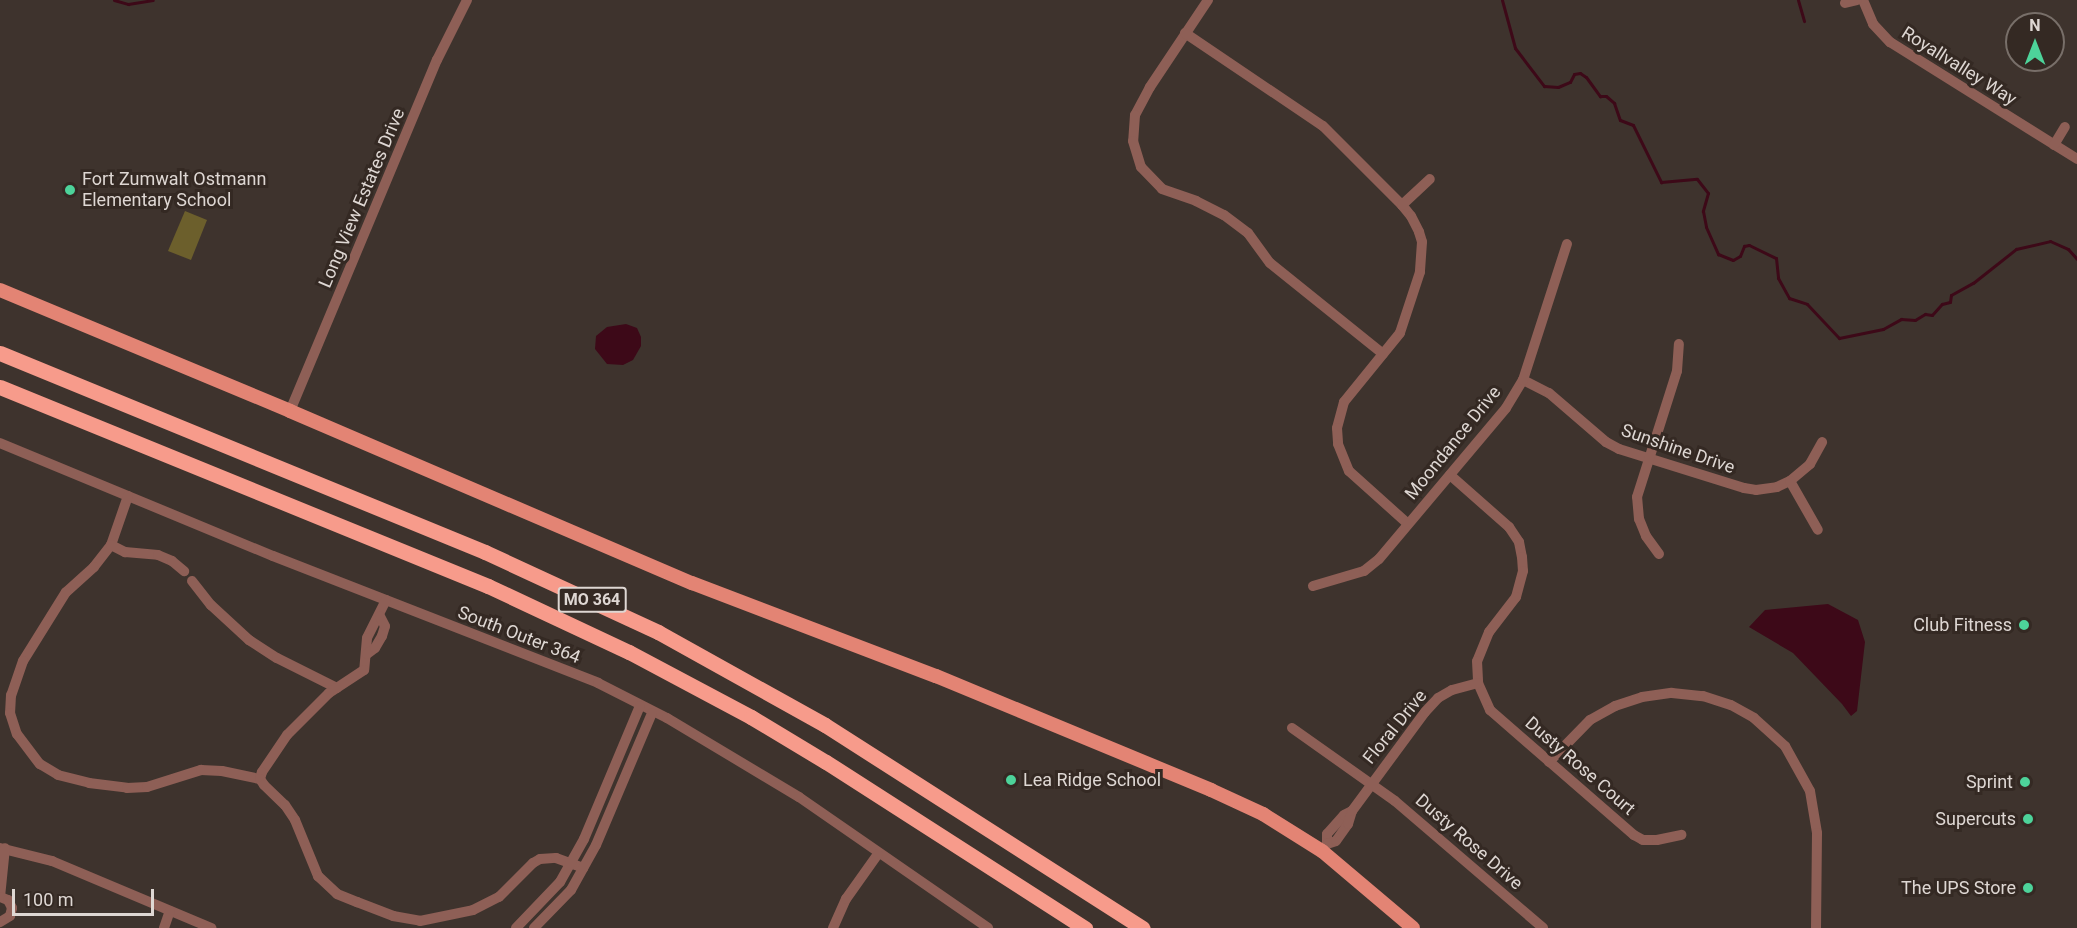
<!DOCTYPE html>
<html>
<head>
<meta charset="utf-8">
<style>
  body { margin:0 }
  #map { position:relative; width:2077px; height:928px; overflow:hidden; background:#3e332d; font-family:Roboto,sans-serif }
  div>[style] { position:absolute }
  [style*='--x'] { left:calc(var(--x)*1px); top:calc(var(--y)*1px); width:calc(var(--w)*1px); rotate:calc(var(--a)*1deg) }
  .green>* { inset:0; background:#6c5f2c }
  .water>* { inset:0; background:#3d0918 }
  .stream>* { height:3px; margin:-1.5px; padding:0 1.5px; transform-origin:1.5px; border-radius:1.5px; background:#3d0918 }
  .minor>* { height:10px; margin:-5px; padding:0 5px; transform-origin:5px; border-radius:5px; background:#8e5f56 }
  .major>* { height:14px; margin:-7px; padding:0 7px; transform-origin:7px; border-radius:7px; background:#e38474 }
  .highway>* { height:15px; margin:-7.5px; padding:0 7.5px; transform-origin:7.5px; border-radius:7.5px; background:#f79b8b }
  .dots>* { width:16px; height:16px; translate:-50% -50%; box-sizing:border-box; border:3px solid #342923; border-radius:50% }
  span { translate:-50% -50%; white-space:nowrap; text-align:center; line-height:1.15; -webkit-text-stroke:6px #342923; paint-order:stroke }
  .shield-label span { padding:2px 4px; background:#342923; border:2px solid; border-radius:4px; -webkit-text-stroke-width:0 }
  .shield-label { font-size:16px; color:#ded7d3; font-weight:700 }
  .street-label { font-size:18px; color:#ded7d3 }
  .poi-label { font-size:18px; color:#ded7d3 }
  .left { translate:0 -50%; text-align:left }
  .right { translate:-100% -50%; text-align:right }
  .north { position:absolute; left:2005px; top:12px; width:60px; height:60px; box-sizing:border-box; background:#342923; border:2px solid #786f69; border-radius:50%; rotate:0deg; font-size:16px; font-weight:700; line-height:24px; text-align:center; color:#ded7d3 }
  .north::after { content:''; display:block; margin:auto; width:21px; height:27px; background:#4dd39a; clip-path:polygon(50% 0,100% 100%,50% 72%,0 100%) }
  .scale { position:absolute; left:12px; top:889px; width:142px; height:27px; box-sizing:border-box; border:3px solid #ded7d3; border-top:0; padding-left:8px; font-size:18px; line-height:21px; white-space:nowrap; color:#ded7d3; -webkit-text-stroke:4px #342923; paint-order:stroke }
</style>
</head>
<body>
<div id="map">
  <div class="green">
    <i style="clip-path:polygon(185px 211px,207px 220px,191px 260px,168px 251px)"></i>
  </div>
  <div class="water">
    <i style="clip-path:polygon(626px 324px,637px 328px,641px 337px,641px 346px,633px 360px,623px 365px,607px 364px,595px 349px,596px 336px,607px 327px)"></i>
    <i style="clip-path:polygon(1828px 604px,1858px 620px,1865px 642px,1857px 711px,1851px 716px,1842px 704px,1793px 653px,1749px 627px,1765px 610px)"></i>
  </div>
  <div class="stream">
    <i style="--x:114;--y:0;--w:15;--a:16"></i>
    <i style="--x:128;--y:4;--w:25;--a:-9"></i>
    <i style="--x:1502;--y:0;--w:50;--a:74.8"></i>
    <i style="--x:1515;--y:48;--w:48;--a:52.7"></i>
    <i style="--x:1544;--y:86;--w:14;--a:4"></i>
    <i style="--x:1558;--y:87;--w:13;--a:-23"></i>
    <i style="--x:1570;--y:82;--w:9;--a:-63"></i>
    <i style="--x:1574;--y:74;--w:6;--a:-9"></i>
    <i style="--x:1580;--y:73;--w:7;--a:34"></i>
    <i style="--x:1586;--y:77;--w:24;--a:54"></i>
    <i style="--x:1600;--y:96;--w:6;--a:0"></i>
    <i style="--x:1606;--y:96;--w:11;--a:41"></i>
    <i style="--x:1614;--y:103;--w:18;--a:71"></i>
    <i style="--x:1620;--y:120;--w:14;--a:21"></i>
    <i style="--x:1633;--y:125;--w:64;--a:63.8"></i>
    <i style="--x:1661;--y:182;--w:36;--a:-5"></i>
    <i style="--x:1697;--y:179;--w:18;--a:52"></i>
    <i style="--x:1708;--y:193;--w:19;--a:106"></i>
    <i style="--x:1703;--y:211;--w:16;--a:79"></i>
    <i style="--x:1706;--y:227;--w:30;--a:66"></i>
    <i style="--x:1718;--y:254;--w:16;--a:22"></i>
    <i style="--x:1733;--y:260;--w:8;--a:-30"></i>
    <i style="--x:1740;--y:256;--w:11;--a:-68"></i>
    <i style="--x:1744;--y:246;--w:5;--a:-11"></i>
    <i style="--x:1749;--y:245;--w:30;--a:26"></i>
    <i style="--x:1776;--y:258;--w:20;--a:84"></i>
    <i style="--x:1778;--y:278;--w:23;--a:61"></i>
    <i style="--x:1789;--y:298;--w:19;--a:18"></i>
    <i style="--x:1807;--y:304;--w:47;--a:46.7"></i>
    <i style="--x:1839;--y:338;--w:45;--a:-11.6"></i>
    <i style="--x:1883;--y:329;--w:21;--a:-29"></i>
    <i style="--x:1901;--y:319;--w:14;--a:4"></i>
    <i style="--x:1915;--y:320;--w:12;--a:-31"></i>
    <i style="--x:1925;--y:314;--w:7;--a:8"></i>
    <i style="--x:1932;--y:315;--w:15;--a:-48"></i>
    <i style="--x:1942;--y:304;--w:8;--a:-14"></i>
    <i style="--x:1950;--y:302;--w:7;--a:-82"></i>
    <i style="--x:1951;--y:295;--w:25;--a:-29"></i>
    <i style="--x:1973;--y:283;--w:55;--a:-38.3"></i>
    <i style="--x:2016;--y:249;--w:35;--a:-13"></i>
    <i style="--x:2050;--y:241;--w:20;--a:24"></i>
    <i style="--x:2068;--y:249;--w:13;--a:48"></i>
    <i style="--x:1798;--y:0;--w:22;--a:74"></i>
  </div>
  <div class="minor">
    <i style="--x:1208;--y:0;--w:105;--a:123.7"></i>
    <i style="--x:1150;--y:87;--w:32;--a:118"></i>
    <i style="--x:1135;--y:115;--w:26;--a:94"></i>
    <i style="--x:1133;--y:141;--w:27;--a:73"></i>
    <i style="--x:1141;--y:167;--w:30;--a:46"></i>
    <i style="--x:1162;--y:189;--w:36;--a:19"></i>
    <i style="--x:1196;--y:201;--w:31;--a:27"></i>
    <i style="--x:1224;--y:215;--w:30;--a:37"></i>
    <i style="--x:1248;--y:233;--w:37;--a:54"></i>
    <i style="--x:1270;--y:263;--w:145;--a:38.8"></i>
    <i style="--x:1863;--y:0;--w:26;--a:67"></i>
    <i style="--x:1873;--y:24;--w:25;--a:47"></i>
    <i style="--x:1890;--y:42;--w:221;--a:32"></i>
    <i style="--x:1845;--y:3;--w:12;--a:-14"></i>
    <i style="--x:1185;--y:33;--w:166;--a:34"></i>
    <i style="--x:1323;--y:126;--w:112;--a:45"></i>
    <i style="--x:1402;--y:205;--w:14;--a:51"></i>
    <i style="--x:1411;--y:216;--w:18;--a:63"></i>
    <i style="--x:1419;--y:232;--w:10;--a:73"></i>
    <i style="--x:1422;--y:242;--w:30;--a:94"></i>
    <i style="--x:1420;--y:272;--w:64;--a:108.2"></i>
    <i style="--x:1400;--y:333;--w:89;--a:129.1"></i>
    <i style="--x:1344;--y:402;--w:27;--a:105"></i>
    <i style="--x:1337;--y:428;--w:16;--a:86"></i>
    <i style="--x:1338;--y:444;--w:29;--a:68"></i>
    <i style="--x:1349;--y:471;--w:79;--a:41.9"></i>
    <i style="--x:2054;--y:145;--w:21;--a:-59"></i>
    <i style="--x:1402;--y:205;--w:38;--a:-43"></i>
    <i style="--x:1523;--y:380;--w:29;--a:27"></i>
    <i style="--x:1549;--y:393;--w:75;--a:40.7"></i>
    <i style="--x:1606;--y:442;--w:15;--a:28"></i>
    <i style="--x:1619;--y:449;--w:131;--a:17.3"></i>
    <i style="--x:1744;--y:488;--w:12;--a:9"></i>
    <i style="--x:1756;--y:490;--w:21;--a:-8"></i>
    <i style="--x:1777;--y:487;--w:14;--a:-25"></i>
    <i style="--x:1790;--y:481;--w:26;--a:-40"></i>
    <i style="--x:1810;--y:464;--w:25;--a:-61"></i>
    <i style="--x:290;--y:411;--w:381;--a:-67.3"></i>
    <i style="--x:437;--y:60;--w:67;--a:-63.4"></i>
    <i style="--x:0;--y:443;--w:295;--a:22.5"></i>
    <i style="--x:273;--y:556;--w:349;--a:21.3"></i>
    <i style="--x:598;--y:683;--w:77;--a:26.9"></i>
    <i style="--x:667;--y:718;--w:154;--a:30.9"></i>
    <i style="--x:799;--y:797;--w:230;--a:34.7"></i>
    <i style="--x:1450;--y:475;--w:79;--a:41.4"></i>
    <i style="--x:1509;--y:527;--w:18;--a:56"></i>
    <i style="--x:1519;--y:542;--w:15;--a:79"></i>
    <i style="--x:1522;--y:557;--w:14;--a:86"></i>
    <i style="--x:1523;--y:571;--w:27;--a:105"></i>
    <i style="--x:1516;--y:597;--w:44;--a:127.6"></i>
    <i style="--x:1489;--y:632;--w:31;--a:112"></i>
    <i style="--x:1477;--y:661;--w:22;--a:87"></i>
    <i style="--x:1478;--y:683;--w:30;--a:66"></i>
    <i style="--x:1490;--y:710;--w:191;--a:41"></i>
    <i style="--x:1634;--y:835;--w:10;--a:29"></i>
    <i style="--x:1643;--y:840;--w:14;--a:0"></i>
    <i style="--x:1657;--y:840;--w:25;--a:-12"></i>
    <i style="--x:1790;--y:481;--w:56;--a:60.3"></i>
    <i style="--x:128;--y:496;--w:52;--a:109.1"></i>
    <i style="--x:111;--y:545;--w:28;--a:128"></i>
    <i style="--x:94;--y:567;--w:38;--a:138"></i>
    <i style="--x:66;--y:592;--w:81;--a:121.9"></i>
    <i style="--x:23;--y:661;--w:36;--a:109"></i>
    <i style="--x:11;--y:695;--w:18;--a:93"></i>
    <i style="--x:10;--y:713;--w:22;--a:72"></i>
    <i style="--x:17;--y:734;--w:38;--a:53"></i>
    <i style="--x:40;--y:764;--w:21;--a:31"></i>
    <i style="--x:58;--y:775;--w:32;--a:14"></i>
    <i style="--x:89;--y:783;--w:38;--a:7"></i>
    <i style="--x:127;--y:788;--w:20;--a:-3"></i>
    <i style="--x:147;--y:787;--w:57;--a:-17.5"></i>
    <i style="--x:201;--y:770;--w:21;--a:3"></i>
    <i style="--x:222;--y:771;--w:39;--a:12"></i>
    <i style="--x:111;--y:545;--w:16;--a:27"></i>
    <i style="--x:125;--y:552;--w:33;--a:5"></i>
    <i style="--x:158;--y:555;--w:15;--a:23"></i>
    <i style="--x:172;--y:561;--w:16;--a:40"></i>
    <i style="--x:1659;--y:554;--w:22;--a:-126"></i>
    <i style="--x:1646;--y:536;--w:18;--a:-112"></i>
    <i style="--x:1639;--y:519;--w:22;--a:-95"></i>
    <i style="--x:1637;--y:497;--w:132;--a:-72.4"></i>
    <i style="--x:1677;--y:371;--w:27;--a:-86"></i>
    <i style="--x:192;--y:581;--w:31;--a:52"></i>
    <i style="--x:211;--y:605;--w:52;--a:42.6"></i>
    <i style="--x:249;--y:640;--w:33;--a:33"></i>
    <i style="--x:277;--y:658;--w:67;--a:26.6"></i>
    <i style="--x:1313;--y:586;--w:53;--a:-16.4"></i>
    <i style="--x:1364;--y:571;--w:19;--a:-39"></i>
    <i style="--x:1379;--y:559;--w:197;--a:-49.9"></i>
    <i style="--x:1506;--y:408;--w:33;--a:-59"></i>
    <i style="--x:1523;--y:380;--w:143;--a:-72.1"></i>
    <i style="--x:386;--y:600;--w:42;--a:116.6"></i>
    <i style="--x:367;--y:638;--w:32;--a:95"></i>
    <i style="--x:364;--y:670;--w:42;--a:146.7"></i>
    <i style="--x:329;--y:693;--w:59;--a:135"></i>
    <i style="--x:287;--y:735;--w:45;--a:124"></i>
    <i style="--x:262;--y:772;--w:7;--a:106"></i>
    <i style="--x:260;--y:779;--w:7;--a:56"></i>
    <i style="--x:264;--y:785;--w:29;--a:44"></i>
    <i style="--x:285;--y:805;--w:18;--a:56"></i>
    <i style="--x:295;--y:820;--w:61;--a:67.7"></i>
    <i style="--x:318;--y:876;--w:26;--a:43"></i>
    <i style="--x:337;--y:894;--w:22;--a:22"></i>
    <i style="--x:357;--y:902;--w:39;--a:21"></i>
    <i style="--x:393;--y:916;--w:27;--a:10"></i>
    <i style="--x:420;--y:921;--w:54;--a:-11.7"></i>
    <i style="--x:473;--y:910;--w:29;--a:-27"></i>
    <i style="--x:499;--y:897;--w:48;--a:-45"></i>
    <i style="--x:533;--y:863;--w:8;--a:-30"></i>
    <i style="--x:540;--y:859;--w:16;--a:-4"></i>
    <i style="--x:556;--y:858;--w:29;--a:20"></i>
    <i style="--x:367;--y:654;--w:10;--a:-37"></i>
    <i style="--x:375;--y:648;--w:14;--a:-60"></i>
    <i style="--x:382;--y:636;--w:10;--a:-73"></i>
    <i style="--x:385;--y:626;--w:11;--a:-117"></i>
    <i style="--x:1292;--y:728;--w:126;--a:35.3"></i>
    <i style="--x:1395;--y:801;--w:195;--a:40.6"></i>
    <i style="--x:1549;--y:762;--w:59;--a:-45.7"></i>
    <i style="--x:1590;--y:720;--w:29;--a:-29"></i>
    <i style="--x:1615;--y:706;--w:28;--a:-18"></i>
    <i style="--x:1642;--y:697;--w:30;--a:-8"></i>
    <i style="--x:1672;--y:693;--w:31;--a:6"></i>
    <i style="--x:1703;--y:696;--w:29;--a:18"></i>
    <i style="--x:1731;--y:705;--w:26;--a:29"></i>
    <i style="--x:1754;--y:718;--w:42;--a:42.1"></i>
    <i style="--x:1785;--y:746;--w:51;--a:60.9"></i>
    <i style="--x:1810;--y:791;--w:43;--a:80.5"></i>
    <i style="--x:1817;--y:833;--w:95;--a:90.6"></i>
    <i style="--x:1327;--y:844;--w:10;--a:-90"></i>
    <i style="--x:1327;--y:834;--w:25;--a:-48"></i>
    <i style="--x:1344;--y:815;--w:9;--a:-27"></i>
    <i style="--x:0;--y:848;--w:54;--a:14"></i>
    <i style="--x:52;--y:861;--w:173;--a:22.8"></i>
    <i style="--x:1322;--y:851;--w:9;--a:-54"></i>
    <i style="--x:1327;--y:844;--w:9;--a:-18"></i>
    <i style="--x:1336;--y:841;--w:21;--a:-55"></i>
    <i style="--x:1348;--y:824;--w:14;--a:-73"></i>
    <i style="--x:1352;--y:811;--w:123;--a:-53.6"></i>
    <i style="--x:1425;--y:712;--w:19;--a:-47"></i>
    <i style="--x:1438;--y:698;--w:16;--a:-30"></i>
    <i style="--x:1452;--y:690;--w:27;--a:-15"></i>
    <i style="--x:0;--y:897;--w:49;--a:-84.2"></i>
    <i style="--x:0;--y:897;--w:9;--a:21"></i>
    <i style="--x:8;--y:900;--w:9;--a:63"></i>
    <i style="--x:12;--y:908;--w:8;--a:104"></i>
    <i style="--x:10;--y:916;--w:12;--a:149"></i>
    <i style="--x:164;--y:928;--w:18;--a:-71"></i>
    <i style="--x:516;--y:928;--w:64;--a:-46.3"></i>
    <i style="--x:560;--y:882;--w:49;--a:-60.8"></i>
    <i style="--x:584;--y:839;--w:144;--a:-67.2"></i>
    <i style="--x:534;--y:928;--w:53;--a:-45.8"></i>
    <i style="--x:571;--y:890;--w:51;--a:-60.9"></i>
    <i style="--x:596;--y:845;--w:143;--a:-67"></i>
    <i style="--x:833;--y:928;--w:32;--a:-66"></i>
    <i style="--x:846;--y:899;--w:55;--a:-54.6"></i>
  </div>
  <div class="major">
    <i style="--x:0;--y:290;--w:314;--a:22.6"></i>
    <i style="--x:290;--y:411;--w:437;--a:23.2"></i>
    <i style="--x:692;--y:583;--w:261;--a:20.9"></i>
    <i style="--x:936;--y:676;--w:298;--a:22.5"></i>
    <i style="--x:1211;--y:790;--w:57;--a:24.8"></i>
    <i style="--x:1263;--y:814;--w:70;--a:32.1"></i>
    <i style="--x:1322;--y:851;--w:119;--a:40.2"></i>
  </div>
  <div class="highway">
    <i style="--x:0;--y:353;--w:524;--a:22.31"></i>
    <i style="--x:485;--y:552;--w:191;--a:24.8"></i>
    <i style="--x:658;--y:632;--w:191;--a:29.1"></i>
    <i style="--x:825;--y:725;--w:377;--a:32.6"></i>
    <i style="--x:0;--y:387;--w:527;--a:22.18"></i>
    <i style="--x:488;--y:586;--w:156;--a:25.1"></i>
    <i style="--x:629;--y:652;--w:138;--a:28"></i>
    <i style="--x:751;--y:717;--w:87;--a:31"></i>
    <i style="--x:826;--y:762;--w:308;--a:32.7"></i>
  </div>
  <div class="dots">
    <i style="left:70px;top:190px;background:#4dd39a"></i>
    <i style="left:2024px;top:625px;background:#4dd39a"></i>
    <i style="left:1011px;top:780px;background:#4dd39a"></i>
    <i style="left:2025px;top:782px;background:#4dd39a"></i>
    <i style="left:2028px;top:819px;background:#4dd39a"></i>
    <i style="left:2028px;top:888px;background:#4dd39a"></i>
  </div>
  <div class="shield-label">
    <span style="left:592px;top:600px">MO 364</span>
  </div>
  <div class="street-label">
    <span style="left:1959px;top:66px;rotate:32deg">Royallvalley Way</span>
    <span style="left:362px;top:198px;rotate:-67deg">Long View Estates Drive</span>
    <span style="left:1453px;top:443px;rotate:-51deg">Moondance Drive</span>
    <span style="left:1678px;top:449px;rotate:19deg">Sunshine Drive</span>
    <span style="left:519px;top:635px;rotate:21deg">South Outer 364</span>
    <span style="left:1395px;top:727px;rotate:-51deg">Floral Drive</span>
    <span style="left:1580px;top:766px;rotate:41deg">Dusty Rose Court</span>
    <span style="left:1469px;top:842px;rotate:41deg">Dusty Rose Drive</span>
  </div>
  <div class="poi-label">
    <span class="left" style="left:82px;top:190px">Fort Zumwalt Ostmann<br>Elementary School</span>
    <span class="right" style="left:2012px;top:625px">Club Fitness</span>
    <span class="left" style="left:1023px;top:780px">Lea Ridge School</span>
    <span class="right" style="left:2013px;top:782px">Sprint</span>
    <span class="right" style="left:2016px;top:819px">Supercuts</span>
    <span class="right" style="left:2016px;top:888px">The UPS Store</span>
  </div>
  <div class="north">N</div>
  <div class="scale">100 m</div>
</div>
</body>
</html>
